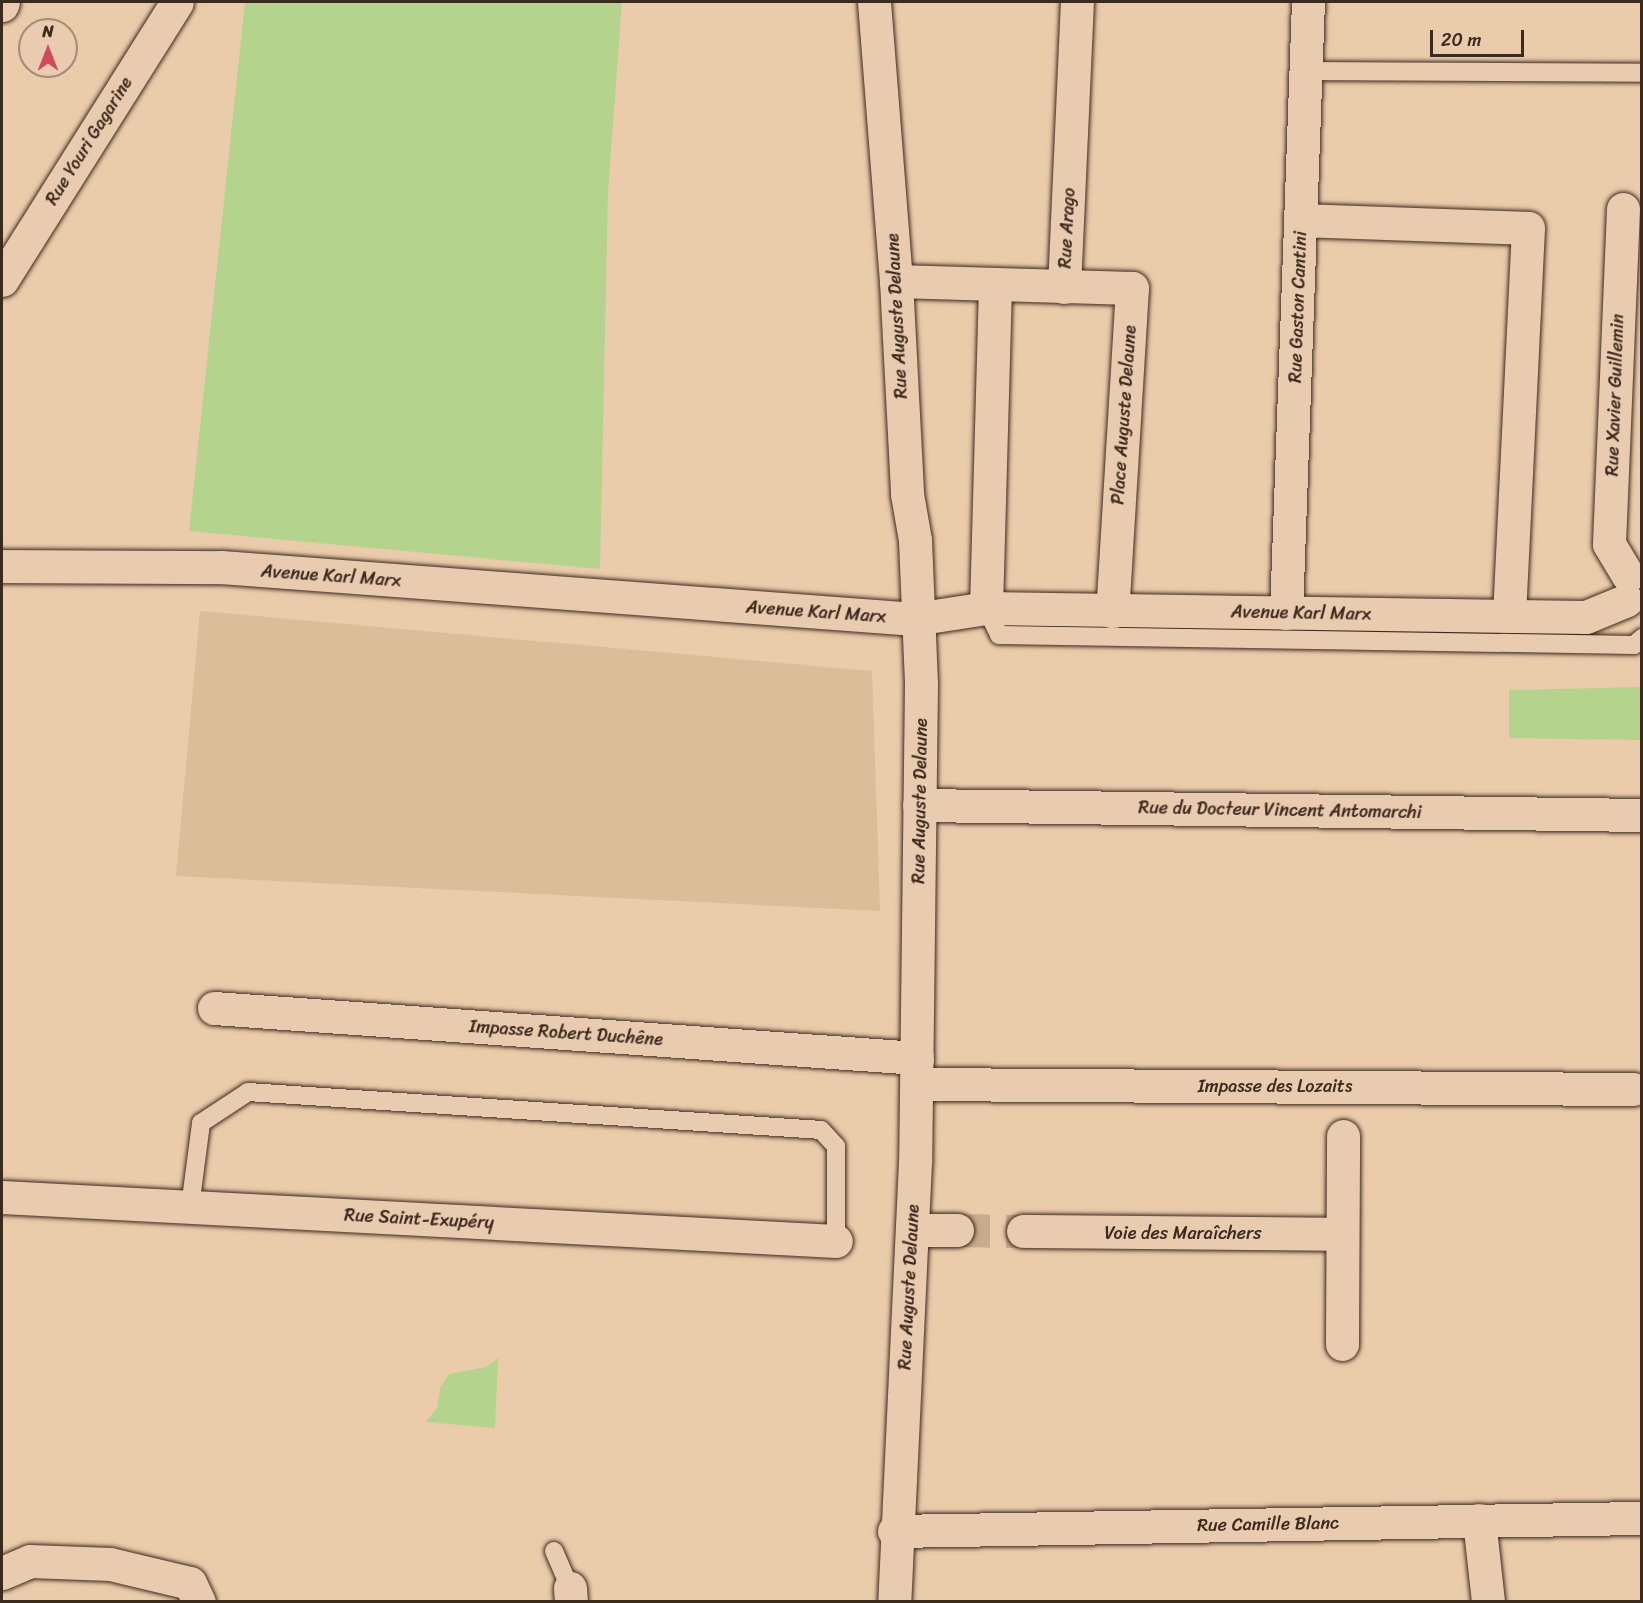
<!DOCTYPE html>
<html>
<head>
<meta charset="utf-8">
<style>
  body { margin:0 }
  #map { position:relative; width:1643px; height:1603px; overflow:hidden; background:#eacbaa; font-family:Sriracha,sans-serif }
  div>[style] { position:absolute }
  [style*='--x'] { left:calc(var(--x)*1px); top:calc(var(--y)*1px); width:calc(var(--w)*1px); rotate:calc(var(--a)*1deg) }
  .built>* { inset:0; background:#dbbd9a }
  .green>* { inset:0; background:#b4d48e }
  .minor-tunnel>* { height:33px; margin-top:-16.5px; transform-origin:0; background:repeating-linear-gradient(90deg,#c7ab8e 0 33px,transparent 0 49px) }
  .roads { filter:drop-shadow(0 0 2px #3b2a1e) drop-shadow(0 0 2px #3b2a1e) }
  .service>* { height:18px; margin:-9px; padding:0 9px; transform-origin:9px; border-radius:9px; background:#e9cbaf }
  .minor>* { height:33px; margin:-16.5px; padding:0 16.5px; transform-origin:16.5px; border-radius:16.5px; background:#e9cbaf }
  span { translate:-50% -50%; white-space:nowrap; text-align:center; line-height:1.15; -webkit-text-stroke:4.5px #e9cbaf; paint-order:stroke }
  .street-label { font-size:18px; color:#3b2a1e }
  .frame { position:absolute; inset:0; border:3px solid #3b2a1e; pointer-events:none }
  .north { position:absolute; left:18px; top:18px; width:60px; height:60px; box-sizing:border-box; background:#e9cbaf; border:2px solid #a38b75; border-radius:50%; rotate:0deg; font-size:16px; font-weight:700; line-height:24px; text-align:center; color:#3b2a1e }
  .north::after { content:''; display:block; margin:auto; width:21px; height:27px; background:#d1495b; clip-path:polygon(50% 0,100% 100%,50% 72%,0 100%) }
  .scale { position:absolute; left:1430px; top:30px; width:94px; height:27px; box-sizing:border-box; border:3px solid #3b2a1e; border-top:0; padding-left:8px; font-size:18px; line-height:21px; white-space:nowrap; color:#3b2a1e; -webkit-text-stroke:4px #e9cbaf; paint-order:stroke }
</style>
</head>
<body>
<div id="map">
  <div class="built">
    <i style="clip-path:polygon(200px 611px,872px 671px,880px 911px,176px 876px)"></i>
  </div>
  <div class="green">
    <i style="clip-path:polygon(245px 2px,622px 2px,608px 192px,600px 569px,189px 531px)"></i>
    <i style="clip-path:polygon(1641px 687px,1641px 740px,1509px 738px,1509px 690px)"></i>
    <i style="clip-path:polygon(498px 1358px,495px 1428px,426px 1422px,437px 1408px,440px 1388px,449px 1374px,486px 1367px)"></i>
  </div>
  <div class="minor-tunnel">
    <i style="--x:957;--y:1230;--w:66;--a:0.9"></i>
  </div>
  <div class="roads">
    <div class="service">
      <i style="--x:1306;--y:71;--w:336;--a:0.3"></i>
      <i style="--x:986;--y:608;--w:30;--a:64"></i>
      <i style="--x:999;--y:635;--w:635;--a:0.9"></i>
      <i style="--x:1634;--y:645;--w:11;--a:-41"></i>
      <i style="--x:190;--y:1207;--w:85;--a:-82.5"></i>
      <i style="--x:201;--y:1123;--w:56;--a:-33.4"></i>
      <i style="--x:248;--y:1092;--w:574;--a:3.79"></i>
      <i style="--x:821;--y:1130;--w:22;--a:47"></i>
      <i style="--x:836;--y:1146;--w:95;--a:90"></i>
      <i style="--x:554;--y:1551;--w:40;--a:66.6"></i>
    </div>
    <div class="minor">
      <i style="--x:874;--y:2;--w:280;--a:85.5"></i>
      <i style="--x:896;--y:281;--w:213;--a:87"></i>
      <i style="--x:907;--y:494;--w:47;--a:80.1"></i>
      <i style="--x:915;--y:540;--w:144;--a:87.6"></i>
      <i style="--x:921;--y:684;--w:478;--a:90.7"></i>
      <i style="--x:915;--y:1162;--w:441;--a:92.7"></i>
      <i style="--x:2;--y:5;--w:3;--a:-72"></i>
      <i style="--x:1623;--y:209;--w:335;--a:92.4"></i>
      <i style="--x:1609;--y:544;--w:37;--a:59"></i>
      <i style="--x:1301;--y:220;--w:227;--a:2"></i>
      <i style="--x:1528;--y:228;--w:388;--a:92.8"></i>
      <i style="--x:2;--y:280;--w:328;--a:-57.8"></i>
      <i style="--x:896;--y:281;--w:236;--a:1.7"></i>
      <i style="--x:1132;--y:288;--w:324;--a:93.5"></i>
      <i style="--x:1064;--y:287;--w:285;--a:-87.4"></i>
      <i style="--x:2;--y:566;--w:219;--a:0.3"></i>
      <i style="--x:221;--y:567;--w:696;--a:4.29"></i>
      <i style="--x:915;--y:619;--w:72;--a:-8.8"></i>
      <i style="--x:986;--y:608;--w:600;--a:0.86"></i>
      <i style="--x:1586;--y:617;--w:44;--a:-22.5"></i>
      <i style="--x:986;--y:608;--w:323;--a:-88.4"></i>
      <i style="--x:1286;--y:613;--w:611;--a:-87.94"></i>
      <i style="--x:919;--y:805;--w:723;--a:0.79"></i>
      <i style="--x:214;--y:1008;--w:705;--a:4.07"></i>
      <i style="--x:917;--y:1084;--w:716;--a:0.4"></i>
      <i style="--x:2;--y:1197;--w:835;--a:3.02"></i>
      <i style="--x:913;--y:1230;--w:44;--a:0"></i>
      <i style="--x:1023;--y:1231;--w:319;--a:0.5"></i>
      <i style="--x:1342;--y:1344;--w:208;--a:-89.7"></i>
      <i style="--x:1479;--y:1520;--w:82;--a:83.7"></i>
      <i style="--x:894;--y:1531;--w:748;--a:-1"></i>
      <i style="--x:2;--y:1573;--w:30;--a:-23"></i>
      <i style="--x:30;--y:1561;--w:80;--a:2.1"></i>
      <i style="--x:110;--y:1564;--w:82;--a:13.4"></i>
      <i style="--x:190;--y:1583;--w:21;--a:65"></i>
      <i style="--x:570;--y:1588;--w:14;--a:86"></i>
    </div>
  </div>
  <div class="street-label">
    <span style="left:89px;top:141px;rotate:-58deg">Rue Youri Gagarine</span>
    <span style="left:1067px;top:228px;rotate:-87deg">Rue Arago</span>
    <span style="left:1298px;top:307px;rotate:-88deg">Rue Gaston Cantini</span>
    <span style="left:897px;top:316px;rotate:-93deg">Rue Auguste Delaune</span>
    <span style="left:1615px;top:395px;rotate:-88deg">Rue Xavier Guillemin</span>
    <span style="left:1124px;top:415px;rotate:-86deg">Place Auguste Delaune</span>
    <span style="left:331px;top:576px;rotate:4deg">Avenue Karl Marx</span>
    <span style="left:816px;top:612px;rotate:4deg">Avenue Karl Marx</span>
    <span style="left:1301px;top:613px;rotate:1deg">Avenue Karl Marx</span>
    <span style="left:920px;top:801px;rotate:-89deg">Rue Auguste Delaune</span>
    <span style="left:1280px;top:810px;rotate:1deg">Rue du Docteur Vincent Antomarchi</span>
    <span style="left:566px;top:1033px;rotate:4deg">Impasse Robert Duchêne</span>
    <span style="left:1275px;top:1086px">Impasse des Lozaits</span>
    <span style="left:419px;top:1219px;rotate:3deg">Rue Saint-Exupéry</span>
    <span style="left:1183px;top:1233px">Voie des Maraîchers</span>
    <span style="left:909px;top:1287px;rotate:-87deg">Rue Auguste Delaune</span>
    <span style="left:1268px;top:1524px;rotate:-1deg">Rue Camille Blanc</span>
  </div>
  <div class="frame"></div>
  <div class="north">N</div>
  <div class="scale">20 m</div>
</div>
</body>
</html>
